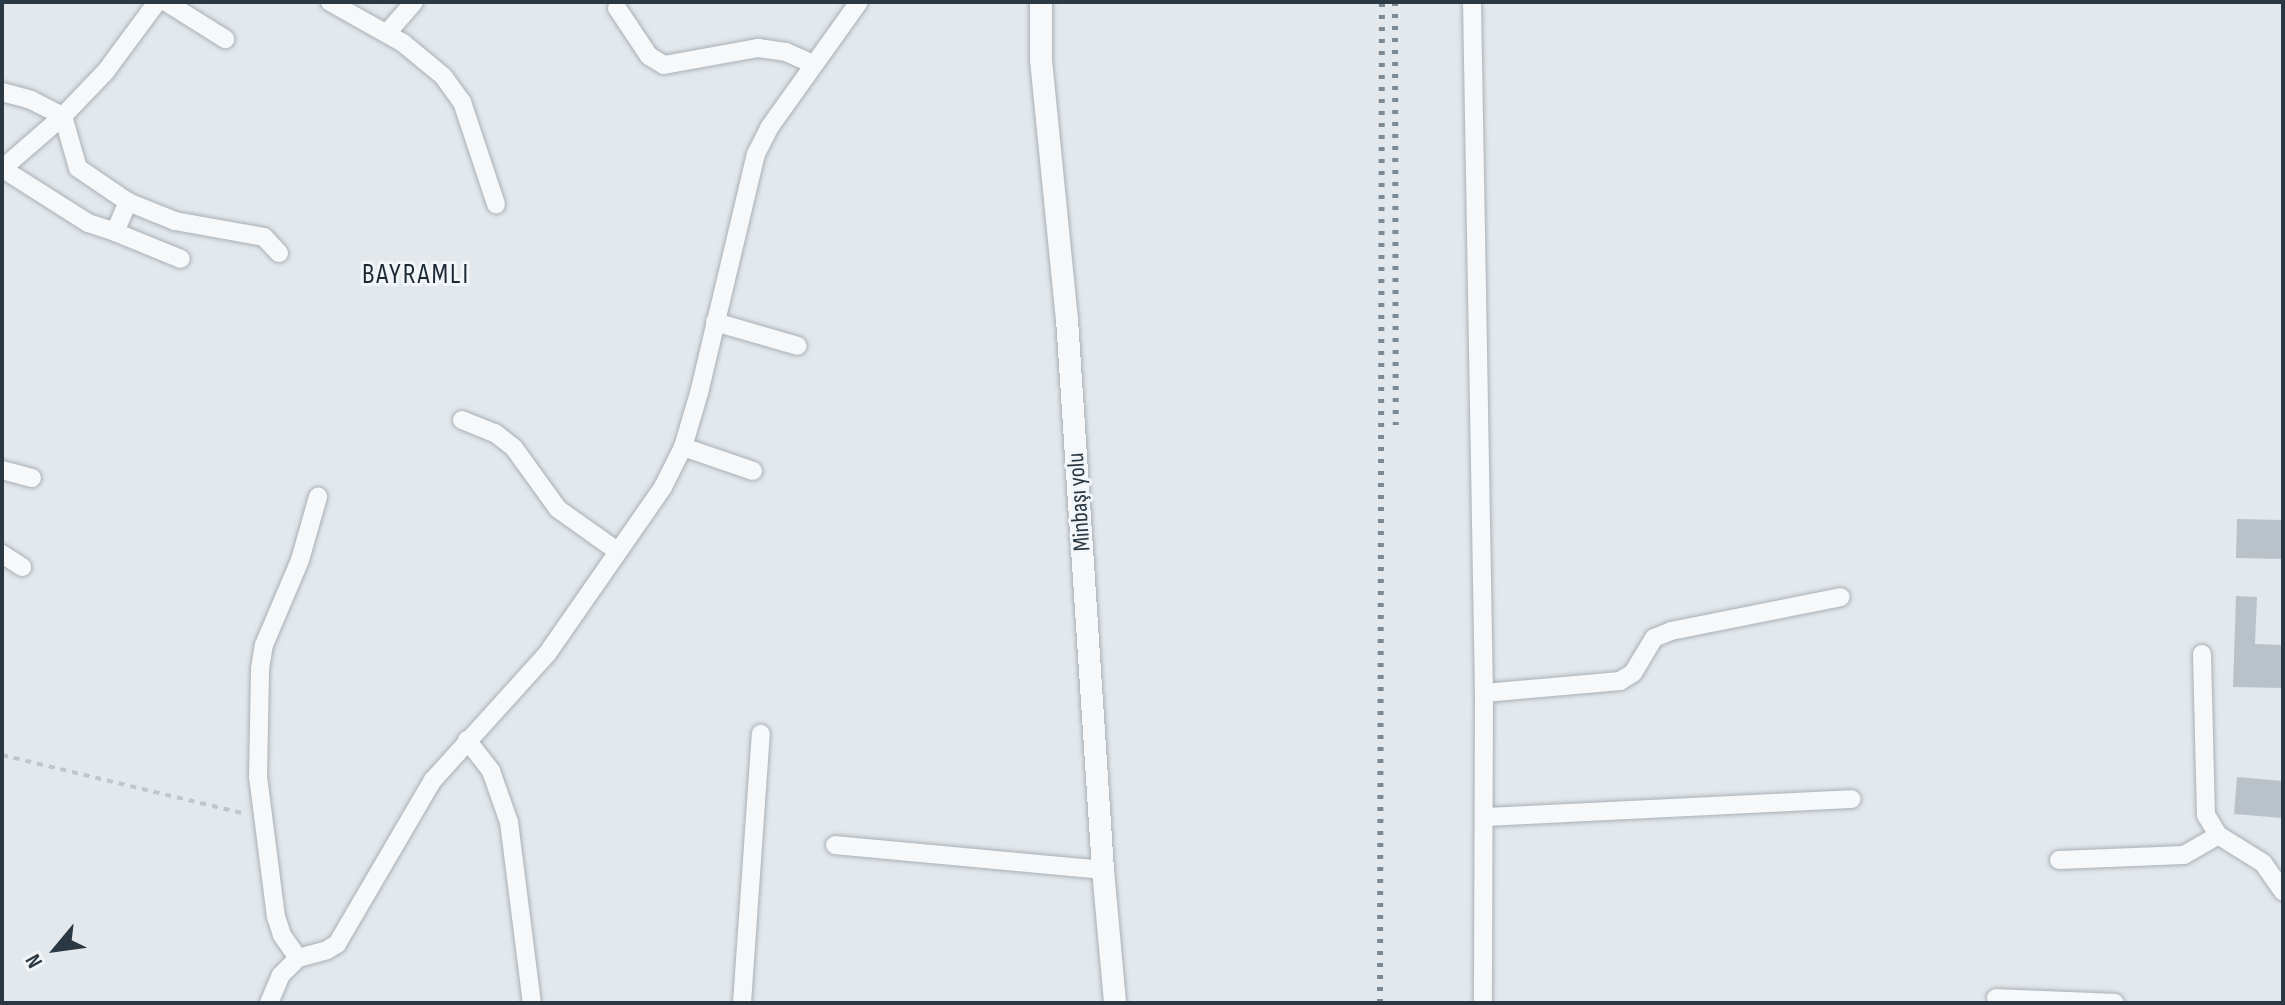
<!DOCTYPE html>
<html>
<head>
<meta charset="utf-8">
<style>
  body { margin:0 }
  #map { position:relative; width:2285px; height:1005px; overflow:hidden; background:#e3e8ec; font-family:"Sofia Sans Condensed",sans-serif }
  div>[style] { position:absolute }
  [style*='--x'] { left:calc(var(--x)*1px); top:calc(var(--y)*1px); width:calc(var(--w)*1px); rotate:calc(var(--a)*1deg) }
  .building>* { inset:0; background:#bac2c9 }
  .path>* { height:4px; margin-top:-2px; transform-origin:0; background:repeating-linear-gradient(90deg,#c1c6cb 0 6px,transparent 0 12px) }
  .roads { filter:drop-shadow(0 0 2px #a8b0b6) drop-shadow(0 0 2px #a8b0b6) }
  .minor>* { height:18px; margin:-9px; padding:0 9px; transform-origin:9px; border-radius:9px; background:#f6f8fa }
  .tertiary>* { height:22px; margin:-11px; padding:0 11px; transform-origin:11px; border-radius:11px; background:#f6f8fa }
  .rail>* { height:6px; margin-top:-3px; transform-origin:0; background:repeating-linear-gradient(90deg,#7c8a96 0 4px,transparent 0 12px) }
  span { translate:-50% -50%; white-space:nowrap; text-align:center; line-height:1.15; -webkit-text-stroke:6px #f3f6f9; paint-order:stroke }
  .street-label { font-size:24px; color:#2a3844 }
  .quarter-label { font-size:28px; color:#1c2935; letter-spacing:2px }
  .frame { position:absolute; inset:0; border:4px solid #2a3844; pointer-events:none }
  .north { position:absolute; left:16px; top:909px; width:80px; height:80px; -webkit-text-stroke:6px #f3f6f9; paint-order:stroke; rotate:241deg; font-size:22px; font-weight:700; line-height:32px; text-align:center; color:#2a3844 }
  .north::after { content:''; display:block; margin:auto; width:28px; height:36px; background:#2a3844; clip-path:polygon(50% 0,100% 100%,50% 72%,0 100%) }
</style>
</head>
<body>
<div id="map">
  <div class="building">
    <i style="clip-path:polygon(2237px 519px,2283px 520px,2283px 559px,2236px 558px)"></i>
    <i style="clip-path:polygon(2236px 596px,2257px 597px,2255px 644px,2283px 645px,2283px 688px,2233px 687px)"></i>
    <i style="clip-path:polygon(2237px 777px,2283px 781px,2283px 818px,2234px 814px)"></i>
  </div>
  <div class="path">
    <i style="--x:2;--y:755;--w:250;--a:13.6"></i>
  </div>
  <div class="roads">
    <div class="minor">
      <i style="--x:166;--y:2;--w:70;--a:32.1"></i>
      <i style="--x:330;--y:2;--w:84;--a:29.3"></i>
      <i style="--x:403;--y:43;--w:52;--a:39.5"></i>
      <i style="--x:443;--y:76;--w:32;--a:54"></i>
      <i style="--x:462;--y:102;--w:108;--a:71.6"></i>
      <i style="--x:1472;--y:2;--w:691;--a:89.01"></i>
      <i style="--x:1484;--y:693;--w:310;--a:90.2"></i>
      <i style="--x:617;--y:8;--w:58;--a:56.3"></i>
      <i style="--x:649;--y:56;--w:17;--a:31"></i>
      <i style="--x:664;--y:65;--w:96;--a:-10.3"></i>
      <i style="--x:758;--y:48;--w:28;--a:8"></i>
      <i style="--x:786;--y:52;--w:30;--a:24"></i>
      <i style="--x:387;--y:33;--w:41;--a:-48.9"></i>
      <i style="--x:2;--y:92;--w:30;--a:15"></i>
      <i style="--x:31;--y:100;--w:36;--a:27"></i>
      <i style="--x:63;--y:116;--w:54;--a:73.9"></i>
      <i style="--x:78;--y:168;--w:60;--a:34.2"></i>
      <i style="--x:128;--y:202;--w:51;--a:22"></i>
      <i style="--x:175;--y:221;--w:90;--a:10.2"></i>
      <i style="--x:264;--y:237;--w:22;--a:47"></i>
      <i style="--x:2;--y:169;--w:81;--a:-41"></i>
      <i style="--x:63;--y:116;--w:62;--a:-46.3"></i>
      <i style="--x:106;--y:71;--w:86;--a:-53.5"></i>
      <i style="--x:3;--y:169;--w:101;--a:32.4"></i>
      <i style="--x:88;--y:223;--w:28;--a:18"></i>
      <i style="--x:115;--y:232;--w:33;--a:-67"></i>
      <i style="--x:115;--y:232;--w:71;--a:22.2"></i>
      <i style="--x:715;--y:322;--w:86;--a:16.1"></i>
      <i style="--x:462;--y:420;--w:35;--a:22"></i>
      <i style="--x:495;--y:433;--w:24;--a:38"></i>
      <i style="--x:514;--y:448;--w:75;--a:54.2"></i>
      <i style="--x:558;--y:509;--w:72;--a:35.4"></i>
      <i style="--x:683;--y:447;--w:74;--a:18.9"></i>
      <i style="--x:2;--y:470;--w:31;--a:15"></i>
      <i style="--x:2;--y:554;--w:24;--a:33"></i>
      <i style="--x:2202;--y:654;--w:161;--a:88.6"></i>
      <i style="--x:2206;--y:815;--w:23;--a:59"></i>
      <i style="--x:2218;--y:835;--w:53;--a:31.9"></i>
      <i style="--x:2263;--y:863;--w:35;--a:55"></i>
      <i style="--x:1484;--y:693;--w:137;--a:-5"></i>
      <i style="--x:1620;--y:681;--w:15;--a:-32"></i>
      <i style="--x:1633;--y:673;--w:41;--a:-59"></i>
      <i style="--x:1654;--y:638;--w:18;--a:-22"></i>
      <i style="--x:1671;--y:631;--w:173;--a:-11.3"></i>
      <i style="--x:467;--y:740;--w:39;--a:52"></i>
      <i style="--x:491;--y:771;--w:54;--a:70.6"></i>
      <i style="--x:509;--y:822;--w:182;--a:82.8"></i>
      <i style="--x:1485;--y:817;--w:367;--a:-2.8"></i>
      <i style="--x:835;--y:845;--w:269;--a:5.3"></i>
      <i style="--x:2059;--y:860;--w:125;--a:-2.3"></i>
      <i style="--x:2184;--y:855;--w:39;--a:-30"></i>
      <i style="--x:298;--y:958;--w:28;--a:-125"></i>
      <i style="--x:282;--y:935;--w:19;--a:-108"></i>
      <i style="--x:276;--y:917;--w:141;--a:-97.3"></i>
      <i style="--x:258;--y:777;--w:108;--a:-88.9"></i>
      <i style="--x:260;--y:669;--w:24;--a:-81"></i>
      <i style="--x:264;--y:645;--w:92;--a:-67"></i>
      <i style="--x:300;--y:560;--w:66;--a:-74.1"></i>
      <i style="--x:1996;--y:998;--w:119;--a:2.4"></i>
      <i style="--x:269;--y:1003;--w:30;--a:-67"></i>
      <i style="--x:281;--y:975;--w:24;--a:-45"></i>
      <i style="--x:298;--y:958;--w:30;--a:-15"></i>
      <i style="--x:327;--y:950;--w:12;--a:-31"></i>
      <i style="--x:337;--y:944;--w:190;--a:-59.7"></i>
      <i style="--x:433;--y:780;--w:170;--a:-47.9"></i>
      <i style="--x:547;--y:654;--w:203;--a:-55.2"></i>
      <i style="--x:663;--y:487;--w:45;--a:-63.4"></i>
      <i style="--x:683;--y:447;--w:56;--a:-73.5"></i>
      <i style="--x:699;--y:393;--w:246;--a:-76.6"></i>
      <i style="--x:756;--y:154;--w:29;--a:-63"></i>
      <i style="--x:769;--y:128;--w:155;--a:-54.5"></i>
      <i style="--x:742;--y:1003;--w:270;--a:-86"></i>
    </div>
    <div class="tertiary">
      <i style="--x:1041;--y:2;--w:58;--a:90"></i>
      <i style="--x:1041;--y:60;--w:260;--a:84.3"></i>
      <i style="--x:1067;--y:319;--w:552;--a:86.26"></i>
      <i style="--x:1103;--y:870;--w:134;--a:84.8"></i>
    </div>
  </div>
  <div class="rail">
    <i style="--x:1395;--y:2;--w:423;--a:89.9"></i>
    <i style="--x:1380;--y:1003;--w:1001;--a:-89.89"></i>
  </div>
  <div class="street-label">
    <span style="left:1079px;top:502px;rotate:-94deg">Minbaşı yolu</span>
  </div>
  <div class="quarter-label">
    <span style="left:416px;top:275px">BAYRAMLI</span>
  </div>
  <div class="frame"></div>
  <div class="north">N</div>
</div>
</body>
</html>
